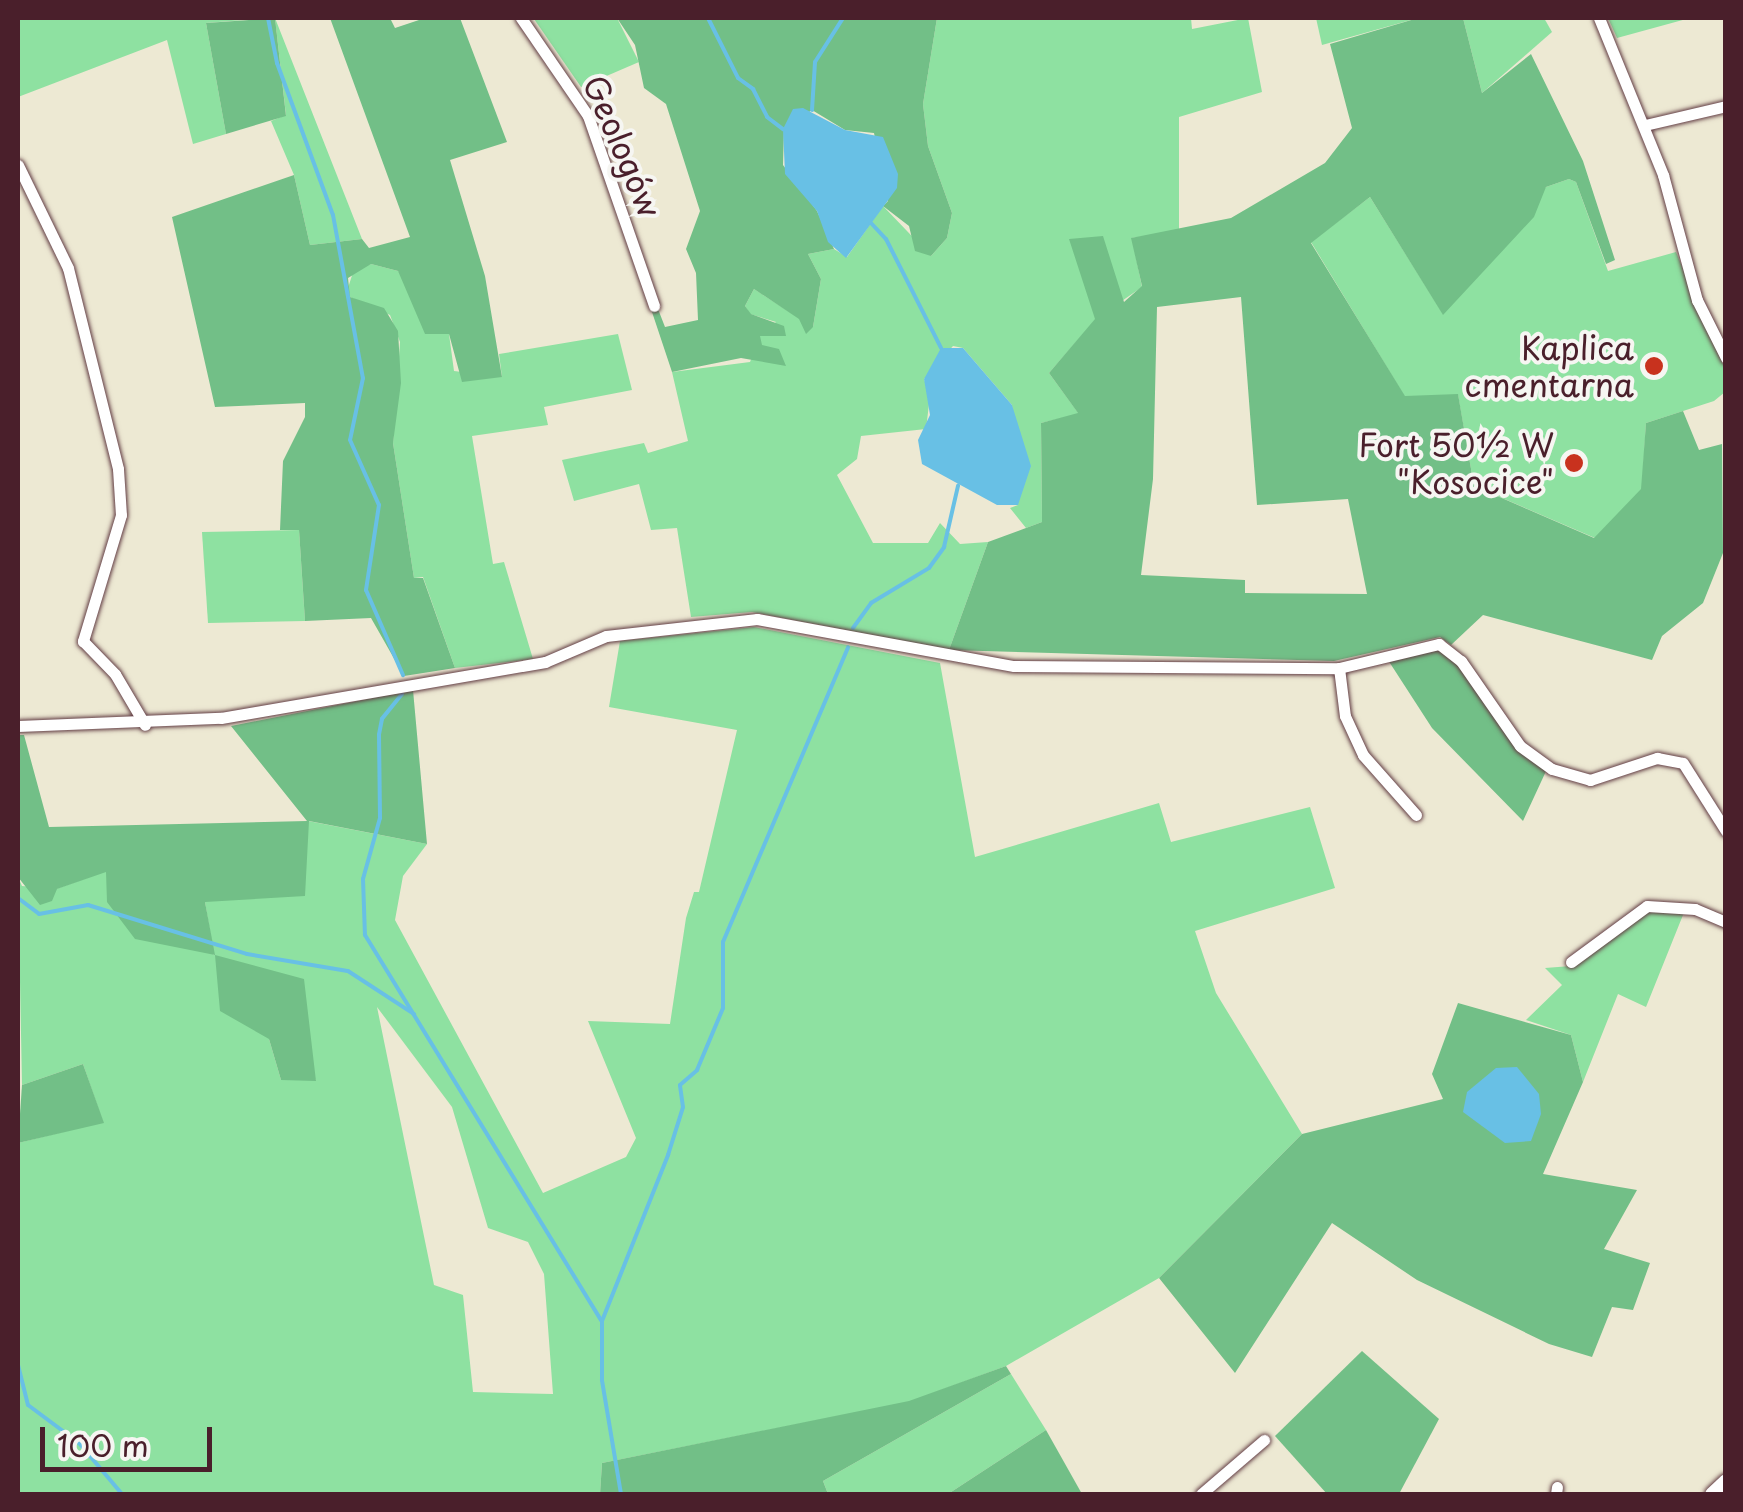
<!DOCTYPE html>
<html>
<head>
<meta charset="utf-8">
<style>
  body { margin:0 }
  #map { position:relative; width:1743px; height:1512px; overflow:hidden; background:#ede9d3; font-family:"Playpen Sans",sans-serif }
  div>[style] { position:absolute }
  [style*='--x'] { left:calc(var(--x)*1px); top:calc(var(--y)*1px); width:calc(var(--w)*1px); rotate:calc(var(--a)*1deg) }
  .green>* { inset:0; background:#8ee1a1 }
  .forest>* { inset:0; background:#72bf87 }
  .water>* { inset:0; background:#68c0e5 }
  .stream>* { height:4px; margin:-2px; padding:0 2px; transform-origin:2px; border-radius:2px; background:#68c0e5 }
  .roads { filter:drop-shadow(0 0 2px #623d44) drop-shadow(0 0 2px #623d44) }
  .minor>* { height:11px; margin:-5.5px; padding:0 5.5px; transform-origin:5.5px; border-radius:5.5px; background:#fff }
  .tertiary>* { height:15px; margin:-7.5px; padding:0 7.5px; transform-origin:7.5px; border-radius:7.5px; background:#fff }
  .dots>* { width:28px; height:28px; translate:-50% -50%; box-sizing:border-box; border:5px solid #f6f6f2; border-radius:50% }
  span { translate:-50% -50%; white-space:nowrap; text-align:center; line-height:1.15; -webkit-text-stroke:8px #f6f6f2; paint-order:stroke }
  .street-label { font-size:32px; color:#4a1f2b }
  .poi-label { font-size:32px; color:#4a1f2b }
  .right { translate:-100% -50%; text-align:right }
  .frame { position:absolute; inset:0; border:20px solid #4a1f2b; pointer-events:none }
  .scale { position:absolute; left:40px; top:1427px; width:172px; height:45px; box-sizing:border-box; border:5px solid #4a1f2b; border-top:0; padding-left:12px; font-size:30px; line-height:35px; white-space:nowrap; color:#4a1f2b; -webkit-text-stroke:8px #f6f6f2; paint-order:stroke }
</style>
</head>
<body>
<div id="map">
  <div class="green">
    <i style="clip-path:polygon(18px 18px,268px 18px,206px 23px,226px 134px,193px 144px,167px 40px,18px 97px)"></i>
    <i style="clip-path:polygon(275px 18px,362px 239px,310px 245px,294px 175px,271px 121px,286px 115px)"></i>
    <i style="clip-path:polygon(617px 18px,639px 62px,581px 87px,534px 19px)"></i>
    <i style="clip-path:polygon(937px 18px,1191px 18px,1192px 29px,1248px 18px,1262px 92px,1179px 117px,1179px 231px,1132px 238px,1142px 287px,1096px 319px,1049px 373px,1079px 414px,1041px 423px,1042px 522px,1026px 528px,1010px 508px,1018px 505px,1012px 405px,963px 348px,953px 346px,924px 379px,930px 396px,926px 429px,861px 436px,857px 459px,837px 475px,873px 543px,928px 543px,940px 523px,960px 544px,988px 542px,949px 650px,752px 612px,691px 617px,677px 528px,651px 530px,639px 484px,574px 501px,562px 460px,644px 443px,648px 453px,688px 441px,672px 372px,750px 362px,760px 336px,776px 322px,750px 314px,745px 306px,754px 289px,813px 327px,821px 279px,808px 254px,834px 249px,847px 257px,883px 206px,931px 256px,947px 238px,952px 213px,928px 146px,923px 104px)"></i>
    <i style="clip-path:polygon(1316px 18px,1418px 18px,1322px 45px)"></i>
    <i style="clip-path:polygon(1463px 18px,1544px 18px,1552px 32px,1482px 93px)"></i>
    <i style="clip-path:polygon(1608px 18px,1690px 18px,1617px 38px)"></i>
    <i style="clip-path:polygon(1569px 179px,1576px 182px,1608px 271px,1676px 252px,1725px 369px,1725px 392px,1714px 401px,1646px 423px,1642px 489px,1595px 538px,1474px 486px,1458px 395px,1405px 397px,1311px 242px,1370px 197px,1443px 314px,1546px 187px)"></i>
    <i style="clip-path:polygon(371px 264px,398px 271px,449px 334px,454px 371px,502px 377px,499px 354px,618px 334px,632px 390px,544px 407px,548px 425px,472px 436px,493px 564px,504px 562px,533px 659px,455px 668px,423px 577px,414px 578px,393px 443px,400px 342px,390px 315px,350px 297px,348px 288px,354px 269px)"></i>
    <i style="clip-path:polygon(299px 530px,305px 621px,208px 623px,202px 532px)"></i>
    <i style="clip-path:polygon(evenodd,754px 627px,940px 663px,975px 857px,1159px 803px,1171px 842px,1310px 807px,1335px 888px,1195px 931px,1216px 993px,1302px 1134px,1159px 1278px,1006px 1366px,909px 1402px,602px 1463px,600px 1494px,18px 1494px,18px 1143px,103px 1122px,83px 1064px,22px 1085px,18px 877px,22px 886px,56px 889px,106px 871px,214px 955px,205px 902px,308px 821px,427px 844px,403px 876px,395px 920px,543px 1193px,626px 1157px,636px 1138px,588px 1021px,670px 1024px,686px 918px,694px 892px,699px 892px,737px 730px,609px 707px,620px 641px,754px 627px,377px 1007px,452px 1107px,488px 1228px,528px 1242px,544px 1274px,553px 1394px,473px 1392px,463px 1295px,434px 1285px,377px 1007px,754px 627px,269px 1039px,316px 1080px,281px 1080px,269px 1039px)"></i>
    <i style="clip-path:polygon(1648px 908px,1685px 910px,1646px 1007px,1618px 994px,1583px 1082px,1571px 1035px,1526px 1020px,1562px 985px,1545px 968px,1571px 966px)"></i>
    <i style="clip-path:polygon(1011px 1374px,1046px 1430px,948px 1494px,828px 1494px,823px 1481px)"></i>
  </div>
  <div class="forest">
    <i style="clip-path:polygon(275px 18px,286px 116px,226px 134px,206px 23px)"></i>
    <i style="clip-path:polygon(330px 18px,390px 18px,395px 28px,425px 18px,460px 18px,507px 142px,450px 160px,485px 276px,502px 377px,462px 382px,449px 334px,425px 334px,398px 271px,371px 264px,348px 278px,350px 297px,384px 308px,398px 331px,401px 383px,393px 443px,414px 578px,423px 578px,455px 668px,404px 676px,371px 618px,305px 621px,299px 530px,280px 530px,283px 461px,305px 417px,305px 403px,215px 407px,172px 217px,294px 175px,310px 245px,362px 239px,369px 248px,410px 237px)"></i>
    <i style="clip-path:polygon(617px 18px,937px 18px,923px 104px,928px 146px,952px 213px,947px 238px,931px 256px,915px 251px,909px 226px,883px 206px,888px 201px,874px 133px,845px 130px,812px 110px,784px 129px,783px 165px,817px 211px,834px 249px,808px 254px,821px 279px,813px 327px,806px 334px,799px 319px,754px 289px,745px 306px,751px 314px,784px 326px,786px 336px,760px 336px,762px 345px,779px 349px,786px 366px,741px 358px,672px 372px,651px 309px,658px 309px,665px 327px,698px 320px,696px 273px,686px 249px,700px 211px,666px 104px,644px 88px,635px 45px)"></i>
    <i style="clip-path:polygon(evenodd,1418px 18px,1463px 18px,1482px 93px,1531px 54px,1583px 161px,1615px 260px,1606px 264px,1576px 182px,1569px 179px,1546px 187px,1534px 217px,1443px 315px,1370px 197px,1311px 243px,1405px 396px,1458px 394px,1474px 486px,1594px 538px,1641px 489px,1646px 423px,1683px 411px,1699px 450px,1722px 444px,1723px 553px,1703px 603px,1662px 636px,1652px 660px,1483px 615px,1451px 645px,1440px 637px,1334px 661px,949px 650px,988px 542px,1042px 522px,1041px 423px,1078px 413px,1049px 373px,1095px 319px,1069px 239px,1103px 236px,1124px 302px,1142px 286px,1131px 238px,1231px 218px,1325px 163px,1352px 128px,1330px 44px,1418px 18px,1241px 297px,1257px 505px,1348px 499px,1367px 594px,1245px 593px,1245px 580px,1141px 575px,1153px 479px,1157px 307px,1241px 297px)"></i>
    <i style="clip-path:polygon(1438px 647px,1452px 654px,1492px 713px,1547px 769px,1523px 821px,1432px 728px,1388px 660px)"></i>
    <i style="clip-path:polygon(413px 690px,427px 844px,309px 821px,305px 896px,205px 902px,215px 955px,304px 979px,316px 1081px,281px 1080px,269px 1039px,220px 1011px,215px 955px,135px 939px,107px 902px,106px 872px,57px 889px,52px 901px,40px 905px,18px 877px,18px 735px,24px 735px,49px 827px,307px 821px,231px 726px)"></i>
    <i style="clip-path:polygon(1458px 1003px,1571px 1035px,1583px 1082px,1543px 1174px,1637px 1190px,1604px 1249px,1650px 1263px,1633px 1310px,1612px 1307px,1592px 1357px,1549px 1344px,1417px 1280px,1332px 1223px,1235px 1373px,1159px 1278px,1302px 1134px,1443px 1099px,1432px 1074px)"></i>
    <i style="clip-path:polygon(83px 1064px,104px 1123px,18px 1143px,22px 1085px)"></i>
    <i style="clip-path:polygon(1362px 1351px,1439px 1419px,1399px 1494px,1327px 1494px,1275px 1436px)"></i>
    <i style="clip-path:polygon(1006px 1366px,1011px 1374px,823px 1481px,828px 1494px,600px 1494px,602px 1463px,909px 1401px)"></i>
    <i style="clip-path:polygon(1046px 1430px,1082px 1494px,948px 1494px)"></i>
  </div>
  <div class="water">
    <i style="clip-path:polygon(803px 108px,845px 130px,883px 137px,898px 174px,897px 188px,846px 258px,828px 242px,817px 211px,785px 174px,783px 129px,793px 109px)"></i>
    <i style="clip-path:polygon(941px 348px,963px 348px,1012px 405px,1031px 466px,1018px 505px,997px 505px,922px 464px,918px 440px,930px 415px,924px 379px)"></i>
    <i style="clip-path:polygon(1517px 1067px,1539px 1094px,1541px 1114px,1531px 1141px,1505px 1143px,1463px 1112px,1467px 1092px,1496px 1068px)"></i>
  </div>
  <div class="stream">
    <i style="--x:268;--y:18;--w:46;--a:78.7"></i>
    <i style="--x:277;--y:63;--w:162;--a:69.8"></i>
    <i style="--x:333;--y:215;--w:166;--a:79.6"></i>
    <i style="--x:363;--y:378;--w:63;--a:101.8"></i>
    <i style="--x:350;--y:440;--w:71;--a:66"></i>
    <i style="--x:379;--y:505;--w:86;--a:98.7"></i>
    <i style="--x:366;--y:590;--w:93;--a:66.5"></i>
    <i style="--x:708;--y:18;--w:67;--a:63.4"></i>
    <i style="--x:738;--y:78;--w:19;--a:36"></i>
    <i style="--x:753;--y:89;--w:31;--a:63"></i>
    <i style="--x:767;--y:117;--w:20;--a:37"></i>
    <i style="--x:812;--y:110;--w:48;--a:-86.4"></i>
    <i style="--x:815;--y:62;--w:52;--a:-57.5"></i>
    <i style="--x:871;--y:223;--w:22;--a:47"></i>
    <i style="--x:886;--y:239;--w:122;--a:63.2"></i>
    <i style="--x:853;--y:628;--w:31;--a:-54"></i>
    <i style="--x:871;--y:603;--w:68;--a:-31.1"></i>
    <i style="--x:929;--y:568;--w:26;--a:-54"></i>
    <i style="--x:944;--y:547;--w:63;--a:-77.1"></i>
    <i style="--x:402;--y:694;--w:32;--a:129"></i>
    <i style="--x:382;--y:719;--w:16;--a:101"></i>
    <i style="--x:379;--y:735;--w:83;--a:89.3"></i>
    <i style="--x:380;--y:818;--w:63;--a:105.6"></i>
    <i style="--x:363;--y:879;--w:56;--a:88"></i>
    <i style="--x:365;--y:935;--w:452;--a:58.5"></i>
    <i style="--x:18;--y:898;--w:26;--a:37"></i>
    <i style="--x:39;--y:914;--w:50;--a:-10.4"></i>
    <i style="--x:88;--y:905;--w:166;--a:17.1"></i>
    <i style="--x:247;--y:954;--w:102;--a:9.6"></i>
    <i style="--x:348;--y:971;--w:79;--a:33.1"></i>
    <i style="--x:18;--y:1365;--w:41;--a:76"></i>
    <i style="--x:28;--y:1405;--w:64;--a:36.7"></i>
    <i style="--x:79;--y:1443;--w:67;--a:49.9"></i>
    <i style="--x:621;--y:1494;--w:116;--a:-99.5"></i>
    <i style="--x:602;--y:1380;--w:59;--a:-90"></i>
    <i style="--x:602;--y:1321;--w:179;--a:-68.3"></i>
    <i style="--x:668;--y:1155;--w:50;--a:-72.6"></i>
    <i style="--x:683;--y:1107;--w:22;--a:-98"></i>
    <i style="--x:680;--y:1085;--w:23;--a:-41"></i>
    <i style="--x:697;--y:1070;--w:67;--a:-67.2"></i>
    <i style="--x:723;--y:1008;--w:66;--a:-90"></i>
    <i style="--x:723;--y:942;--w:320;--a:-67"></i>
  </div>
  <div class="roads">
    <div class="minor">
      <i style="--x:521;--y:18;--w:119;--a:55.6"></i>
      <i style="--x:588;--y:116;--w:201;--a:70.8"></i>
      <i style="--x:1599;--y:18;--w:170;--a:67.8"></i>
      <i style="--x:1663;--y:175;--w:130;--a:74.8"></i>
      <i style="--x:1697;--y:300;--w:65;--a:63.4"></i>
      <i style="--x:1645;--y:125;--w:83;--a:-13.2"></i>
      <i style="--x:18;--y:165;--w:114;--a:64.1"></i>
      <i style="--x:68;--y:268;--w:207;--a:76"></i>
      <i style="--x:118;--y:469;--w:46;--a:86.3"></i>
      <i style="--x:121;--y:515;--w:132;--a:106.8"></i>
      <i style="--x:83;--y:641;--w:46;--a:45.9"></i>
      <i style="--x:115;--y:674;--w:59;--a:59.5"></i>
      <i style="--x:1339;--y:668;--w:48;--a:82.9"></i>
      <i style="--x:1345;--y:716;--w:43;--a:65.2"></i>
      <i style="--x:1363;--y:755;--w:80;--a:48.5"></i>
      <i style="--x:18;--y:726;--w:203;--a:-2.3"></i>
      <i style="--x:221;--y:718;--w:329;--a:-9.8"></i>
      <i style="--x:545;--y:662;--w:66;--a:-23.1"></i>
      <i style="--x:606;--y:636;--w:152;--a:-6.4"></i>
      <i style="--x:757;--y:619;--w:261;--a:10.4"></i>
      <i style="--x:1014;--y:666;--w:325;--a:0.4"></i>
      <i style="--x:1339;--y:668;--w:103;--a:-13.5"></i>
      <i style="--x:1439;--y:644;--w:28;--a:38"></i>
      <i style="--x:1461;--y:661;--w:103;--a:55.2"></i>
      <i style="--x:1520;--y:746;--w:39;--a:36"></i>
      <i style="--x:1552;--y:769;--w:40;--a:16"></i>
      <i style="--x:1590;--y:780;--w:71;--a:-18.2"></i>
      <i style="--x:1657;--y:758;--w:26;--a:11"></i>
      <i style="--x:1683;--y:763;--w:80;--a:57.7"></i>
      <i style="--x:1571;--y:962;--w:94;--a:-36.4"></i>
      <i style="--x:1647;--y:906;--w:48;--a:3.6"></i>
      <i style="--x:1695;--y:909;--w:34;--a:23"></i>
      <i style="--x:1201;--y:1494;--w:83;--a:-40.6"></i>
      <i style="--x:1556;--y:1494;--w:7;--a:-82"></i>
    </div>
    <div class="tertiary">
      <i style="--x:1712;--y:1494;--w:19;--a:-43"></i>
    </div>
  </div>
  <div class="dots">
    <i style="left:1654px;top:366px;background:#c8321e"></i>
    <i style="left:1574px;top:463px;background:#c8321e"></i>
  </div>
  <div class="street-label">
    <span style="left:623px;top:146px;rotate:67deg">Geologów</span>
  </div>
  <div class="poi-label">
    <span class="right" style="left:1634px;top:366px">Kaplica<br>cmentarna</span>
    <span class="right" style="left:1554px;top:463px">Fort 50½ W<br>"Kosocice"</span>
  </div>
  <div class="frame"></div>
  <div class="scale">100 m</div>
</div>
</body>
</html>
